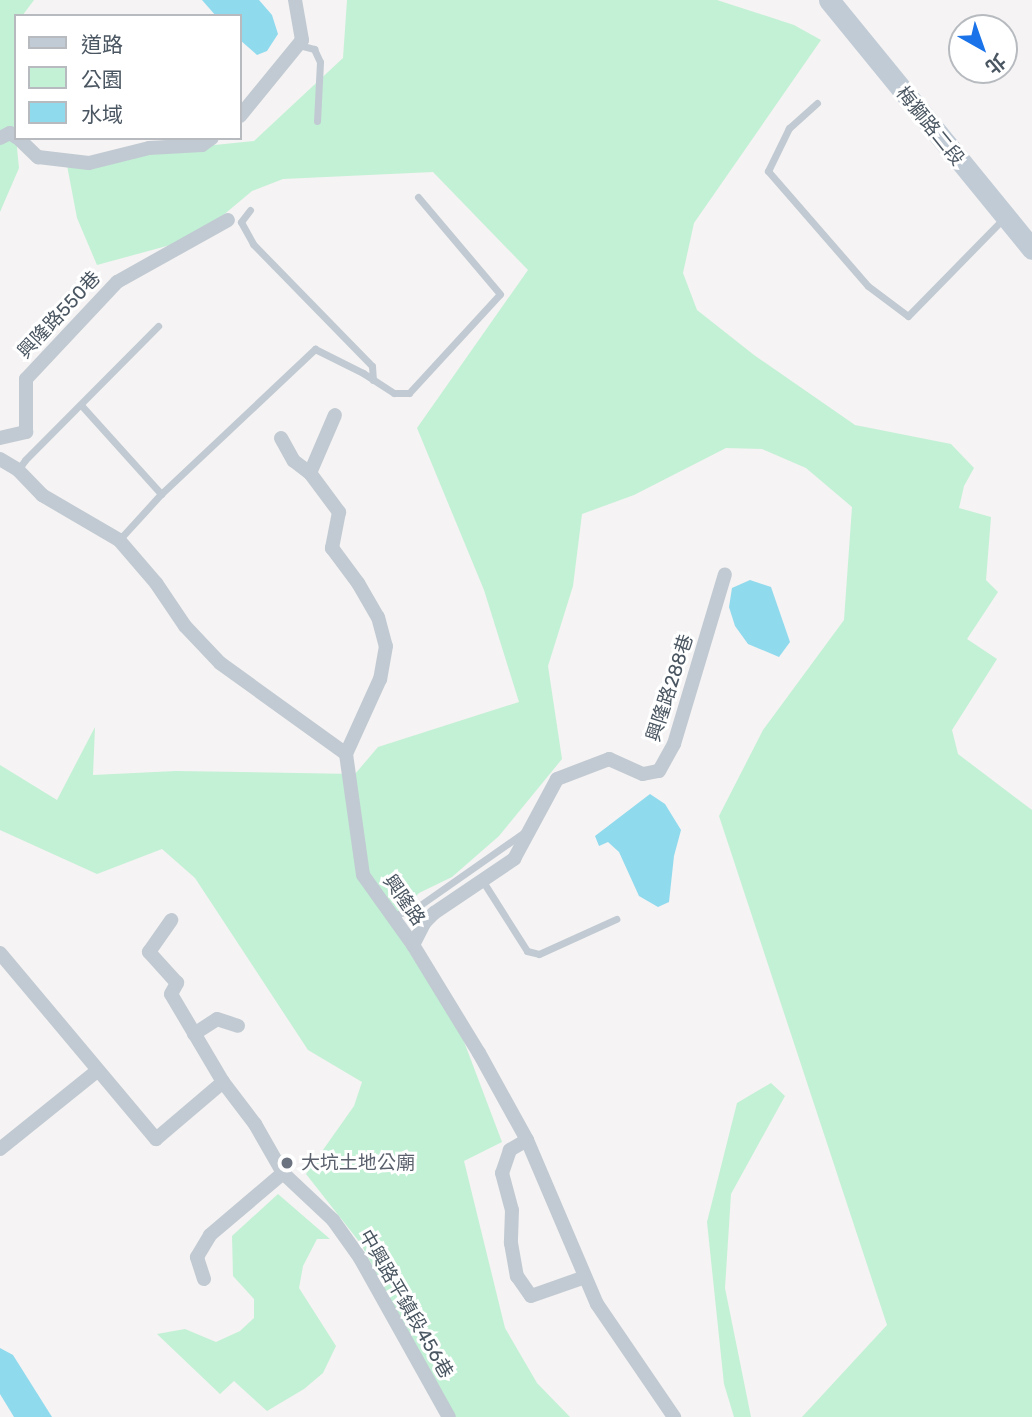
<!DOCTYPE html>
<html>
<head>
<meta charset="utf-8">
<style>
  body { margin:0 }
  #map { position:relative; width:1032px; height:1417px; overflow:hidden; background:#f5f3f3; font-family:Rubik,"Noto Sans TC",sans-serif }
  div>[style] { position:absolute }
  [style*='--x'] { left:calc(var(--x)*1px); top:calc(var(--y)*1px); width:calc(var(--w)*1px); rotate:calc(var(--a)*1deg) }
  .green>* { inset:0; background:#c3f1d5 }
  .water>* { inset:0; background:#90daee }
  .lane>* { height:7px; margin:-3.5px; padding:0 3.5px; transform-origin:3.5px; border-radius:3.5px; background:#c1cad2 }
  .street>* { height:14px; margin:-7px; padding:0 7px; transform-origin:7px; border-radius:7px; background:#c1cad2 }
  .secondary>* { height:21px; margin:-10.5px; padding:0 10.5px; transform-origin:10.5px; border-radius:10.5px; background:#c1cbd6 }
  .dots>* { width:19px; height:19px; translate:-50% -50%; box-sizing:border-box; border:4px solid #fff; border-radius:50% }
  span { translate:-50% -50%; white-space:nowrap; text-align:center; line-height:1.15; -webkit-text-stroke:6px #fff; paint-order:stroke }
  .street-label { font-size:19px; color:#4a5661 }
  .worship-label { font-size:19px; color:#5b616d }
  .left { translate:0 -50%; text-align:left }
  .legend { position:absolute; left:14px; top:14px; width:228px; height:126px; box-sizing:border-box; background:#fff; border:2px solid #b7bbc0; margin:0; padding:9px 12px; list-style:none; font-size:21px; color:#4a5661 }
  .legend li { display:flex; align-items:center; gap:14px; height:35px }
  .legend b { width:35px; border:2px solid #b7bbc0 }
  .north { position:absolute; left:948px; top:14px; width:70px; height:70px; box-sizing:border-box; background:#fff; border:2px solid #b7bbc0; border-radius:50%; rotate:140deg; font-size:19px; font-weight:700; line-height:28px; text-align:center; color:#4a5661 }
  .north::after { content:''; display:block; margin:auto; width:24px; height:32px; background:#1a73e8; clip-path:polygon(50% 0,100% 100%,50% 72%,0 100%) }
</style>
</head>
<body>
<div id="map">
  <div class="green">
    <i style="clip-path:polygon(0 0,34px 0,22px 16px,16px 16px,16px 138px,19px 168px,0 212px)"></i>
    <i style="clip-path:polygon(347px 0,717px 0,794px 25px,821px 40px,694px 223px,683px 273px,697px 310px,754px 355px,855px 425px,951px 444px,974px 468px,964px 486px,959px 508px,991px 517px,986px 580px,998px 592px,967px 639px,997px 659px,952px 730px,958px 754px,1032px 810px,1032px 1417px,802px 1417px,887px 1325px,719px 816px,763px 730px,844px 620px,852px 507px,806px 468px,762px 449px,726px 448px,634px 495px,582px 514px,573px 586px,548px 666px,562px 759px,499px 836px,452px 877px,419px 893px,390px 922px,460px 1031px,502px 1142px,464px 1161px,505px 1328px,537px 1383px,570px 1417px,452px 1417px,361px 1244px,306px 1174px,354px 1106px,362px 1082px,308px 1050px,195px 878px,162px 849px,97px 874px,0 830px,0 765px,57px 800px,95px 727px,93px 775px,176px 771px,355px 774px,378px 747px,519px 702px,484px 590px,417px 428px,528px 270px,433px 172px,283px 179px,252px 191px,196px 238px,97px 265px,77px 218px,66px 160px,254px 141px,343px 58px)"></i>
    <i style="clip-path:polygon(771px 1083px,785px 1096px,731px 1194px,725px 1288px,751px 1417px,734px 1417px,724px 1384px,707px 1222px,737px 1103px)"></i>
    <i style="clip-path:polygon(278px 1194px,330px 1239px,317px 1239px,303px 1266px,299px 1288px,336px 1346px,323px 1373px,304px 1389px,267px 1411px,234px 1381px,220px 1394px,157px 1334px,185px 1329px,216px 1342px,240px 1331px,254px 1318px,254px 1299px,233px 1276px,232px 1236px)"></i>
  </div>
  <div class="water">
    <i style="clip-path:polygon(202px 0,259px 0,272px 15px,278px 34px,267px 51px,257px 55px,240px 40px,240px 16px,216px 16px)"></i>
    <i style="clip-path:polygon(750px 580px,771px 587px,790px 642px,779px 657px,748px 644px,735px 626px,729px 607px,732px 588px)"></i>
    <i style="clip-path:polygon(650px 794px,665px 804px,681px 830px,674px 856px,669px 902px,658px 907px,639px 896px,619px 852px,608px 842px,599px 846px,595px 836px)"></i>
    <i style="clip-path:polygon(0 1348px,13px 1355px,52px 1417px,14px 1417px,0 1394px)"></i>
  </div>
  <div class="lane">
    <i style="--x:299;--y:45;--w:16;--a:15"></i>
    <i style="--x:314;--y:49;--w:14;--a:65"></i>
    <i style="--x:320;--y:62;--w:59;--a:92.9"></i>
    <i style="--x:817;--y:103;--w:38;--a:138"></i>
    <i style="--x:789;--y:128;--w:48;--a:116"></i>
    <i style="--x:768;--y:171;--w:152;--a:49"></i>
    <i style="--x:868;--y:286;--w:50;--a:36.9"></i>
    <i style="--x:908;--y:316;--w:137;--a:-45.6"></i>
    <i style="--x:250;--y:210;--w:15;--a:127"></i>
    <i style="--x:241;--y:222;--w:25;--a:61"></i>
    <i style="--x:253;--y:244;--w:170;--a:45.7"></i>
    <i style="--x:372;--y:366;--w:14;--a:86"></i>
    <i style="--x:81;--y:405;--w:120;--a:48"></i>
    <i style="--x:18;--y:470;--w:12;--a:-55"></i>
    <i style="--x:25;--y:460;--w:189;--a:-45.2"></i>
    <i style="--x:119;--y:540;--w:62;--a:-47.6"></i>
    <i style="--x:161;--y:494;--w:212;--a:-43.3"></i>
    <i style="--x:315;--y:349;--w:54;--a:26.6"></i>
    <i style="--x:363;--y:373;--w:37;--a:33"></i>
    <i style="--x:394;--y:393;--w:15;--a:0"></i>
    <i style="--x:409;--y:393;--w:134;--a:-47.4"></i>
    <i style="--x:500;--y:294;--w:127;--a:-130.2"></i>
    <i style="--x:482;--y:880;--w:84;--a:57.6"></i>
    <i style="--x:527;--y:951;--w:12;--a:14"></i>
    <i style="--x:539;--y:954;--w:85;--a:-24.4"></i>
    <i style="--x:392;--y:916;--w:25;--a:-18"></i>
    <i style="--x:416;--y:908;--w:134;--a:-35"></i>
  </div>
  <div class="street">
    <i style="--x:240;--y:116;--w:98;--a:-50.8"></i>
    <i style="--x:302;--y:40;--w:41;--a:-99.9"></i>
    <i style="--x:0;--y:138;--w:11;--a:-27"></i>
    <i style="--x:10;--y:133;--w:7;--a:34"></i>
    <i style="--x:18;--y:138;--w:28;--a:44"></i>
    <i style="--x:38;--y:157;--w:51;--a:6.7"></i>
    <i style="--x:89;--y:163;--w:62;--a:-14"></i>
    <i style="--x:149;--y:148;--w:53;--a:-3.2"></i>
    <i style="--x:202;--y:145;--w:12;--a:-35"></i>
    <i style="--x:0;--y:438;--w:27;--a:-13"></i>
    <i style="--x:26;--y:432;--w:53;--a:-90"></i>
    <i style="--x:26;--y:379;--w:133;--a:-46.8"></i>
    <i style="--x:117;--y:282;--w:127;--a:-29.2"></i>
    <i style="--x:281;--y:438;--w:26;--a:61"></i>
    <i style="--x:294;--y:461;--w:20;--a:37"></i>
    <i style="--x:310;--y:473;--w:49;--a:53.4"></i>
    <i style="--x:339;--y:512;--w:37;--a:101"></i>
    <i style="--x:332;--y:548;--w:44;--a:53.4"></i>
    <i style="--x:358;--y:583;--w:39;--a:60"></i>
    <i style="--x:378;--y:617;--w:30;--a:75"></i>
    <i style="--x:386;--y:646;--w:34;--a:100"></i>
    <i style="--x:380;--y:679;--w:82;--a:114.4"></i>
    <i style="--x:0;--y:459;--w:21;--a:31"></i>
    <i style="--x:18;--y:470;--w:35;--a:46"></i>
    <i style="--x:42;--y:495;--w:89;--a:30.3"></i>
    <i style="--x:119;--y:540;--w:57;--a:49.3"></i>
    <i style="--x:156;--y:583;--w:52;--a:56"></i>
    <i style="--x:185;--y:626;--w:51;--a:46.6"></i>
    <i style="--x:220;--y:663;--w:155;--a:35.8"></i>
    <i style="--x:346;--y:754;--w:122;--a:82"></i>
    <i style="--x:363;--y:875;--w:86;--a:54.5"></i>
    <i style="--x:413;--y:945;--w:127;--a:58.6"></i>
    <i style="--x:479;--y:1053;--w:99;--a:61.1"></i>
    <i style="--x:527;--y:1140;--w:178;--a:66.9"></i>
    <i style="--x:597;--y:1304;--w:137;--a:55.7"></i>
    <i style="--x:310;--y:473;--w:63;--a:-66.7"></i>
    <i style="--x:413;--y:945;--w:25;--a:-63"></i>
    <i style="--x:424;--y:923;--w:14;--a:-45"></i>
    <i style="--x:434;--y:913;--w:97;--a:-34"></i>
    <i style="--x:514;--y:859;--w:91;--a:-61.7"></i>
    <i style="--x:557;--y:779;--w:56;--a:-21"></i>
    <i style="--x:609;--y:759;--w:37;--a:24"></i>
    <i style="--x:643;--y:774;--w:16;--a:-11"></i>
    <i style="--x:659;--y:771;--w:31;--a:-61"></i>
    <i style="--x:674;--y:744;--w:177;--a:-73.3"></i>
    <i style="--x:0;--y:953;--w:243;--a:50"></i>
    <i style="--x:156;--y:1139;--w:88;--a:-40.4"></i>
    <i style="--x:223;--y:1082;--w:102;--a:-120.6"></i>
    <i style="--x:171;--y:994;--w:13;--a:-61"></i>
    <i style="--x:177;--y:983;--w:42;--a:-132.1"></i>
    <i style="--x:149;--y:952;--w:39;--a:-55"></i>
    <i style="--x:194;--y:1034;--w:27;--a:-33"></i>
    <i style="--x:217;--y:1019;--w:22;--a:18"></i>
    <i style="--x:223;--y:1082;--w:53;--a:52.7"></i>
    <i style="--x:255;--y:1124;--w:56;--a:60.3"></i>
    <i style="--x:283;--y:1173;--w:69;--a:43.2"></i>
    <i style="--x:333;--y:1220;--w:47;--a:54.6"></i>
    <i style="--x:360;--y:1258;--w:182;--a:60.8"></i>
    <i style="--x:527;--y:1140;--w:20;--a:150"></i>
    <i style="--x:510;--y:1150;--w:24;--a:109"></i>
    <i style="--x:502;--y:1173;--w:38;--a:75"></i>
    <i style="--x:512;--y:1210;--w:33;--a:92"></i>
    <i style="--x:511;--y:1243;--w:34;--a:80"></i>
    <i style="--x:517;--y:1276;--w:24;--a:55"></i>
    <i style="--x:531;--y:1296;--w:57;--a:-19.4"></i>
    <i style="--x:0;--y:1149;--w:124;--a:-38.8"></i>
    <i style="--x:204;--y:1279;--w:23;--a:-108"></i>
    <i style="--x:197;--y:1257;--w:26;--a:-59"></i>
    <i style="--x:210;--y:1235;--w:96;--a:-40.3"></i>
  </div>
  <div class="secondary">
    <i style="--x:829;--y:0;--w:321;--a:50.8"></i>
  </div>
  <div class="dots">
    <i style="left:287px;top:1163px;background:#6b7280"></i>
  </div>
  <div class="street-label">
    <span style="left:930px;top:126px;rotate:51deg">梅獅路二段</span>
    <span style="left:59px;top:315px;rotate:-47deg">興隆路550巷</span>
    <span style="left:670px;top:688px;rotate:-72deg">興隆路288巷</span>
    <span style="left:404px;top:900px;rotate:55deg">興隆路</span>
    <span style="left:406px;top:1304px;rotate:60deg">中興路平鎮段456巷</span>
  </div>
  <div class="worship-label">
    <span class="left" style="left:301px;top:1163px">大坑土地公廟</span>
  </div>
  <ul class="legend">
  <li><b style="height:9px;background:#c1cbd6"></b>道路</li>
  <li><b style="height:19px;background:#c3f1d5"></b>公園</li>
  <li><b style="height:19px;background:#90daee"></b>水域</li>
  </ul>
  <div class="north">北</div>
</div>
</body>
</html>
